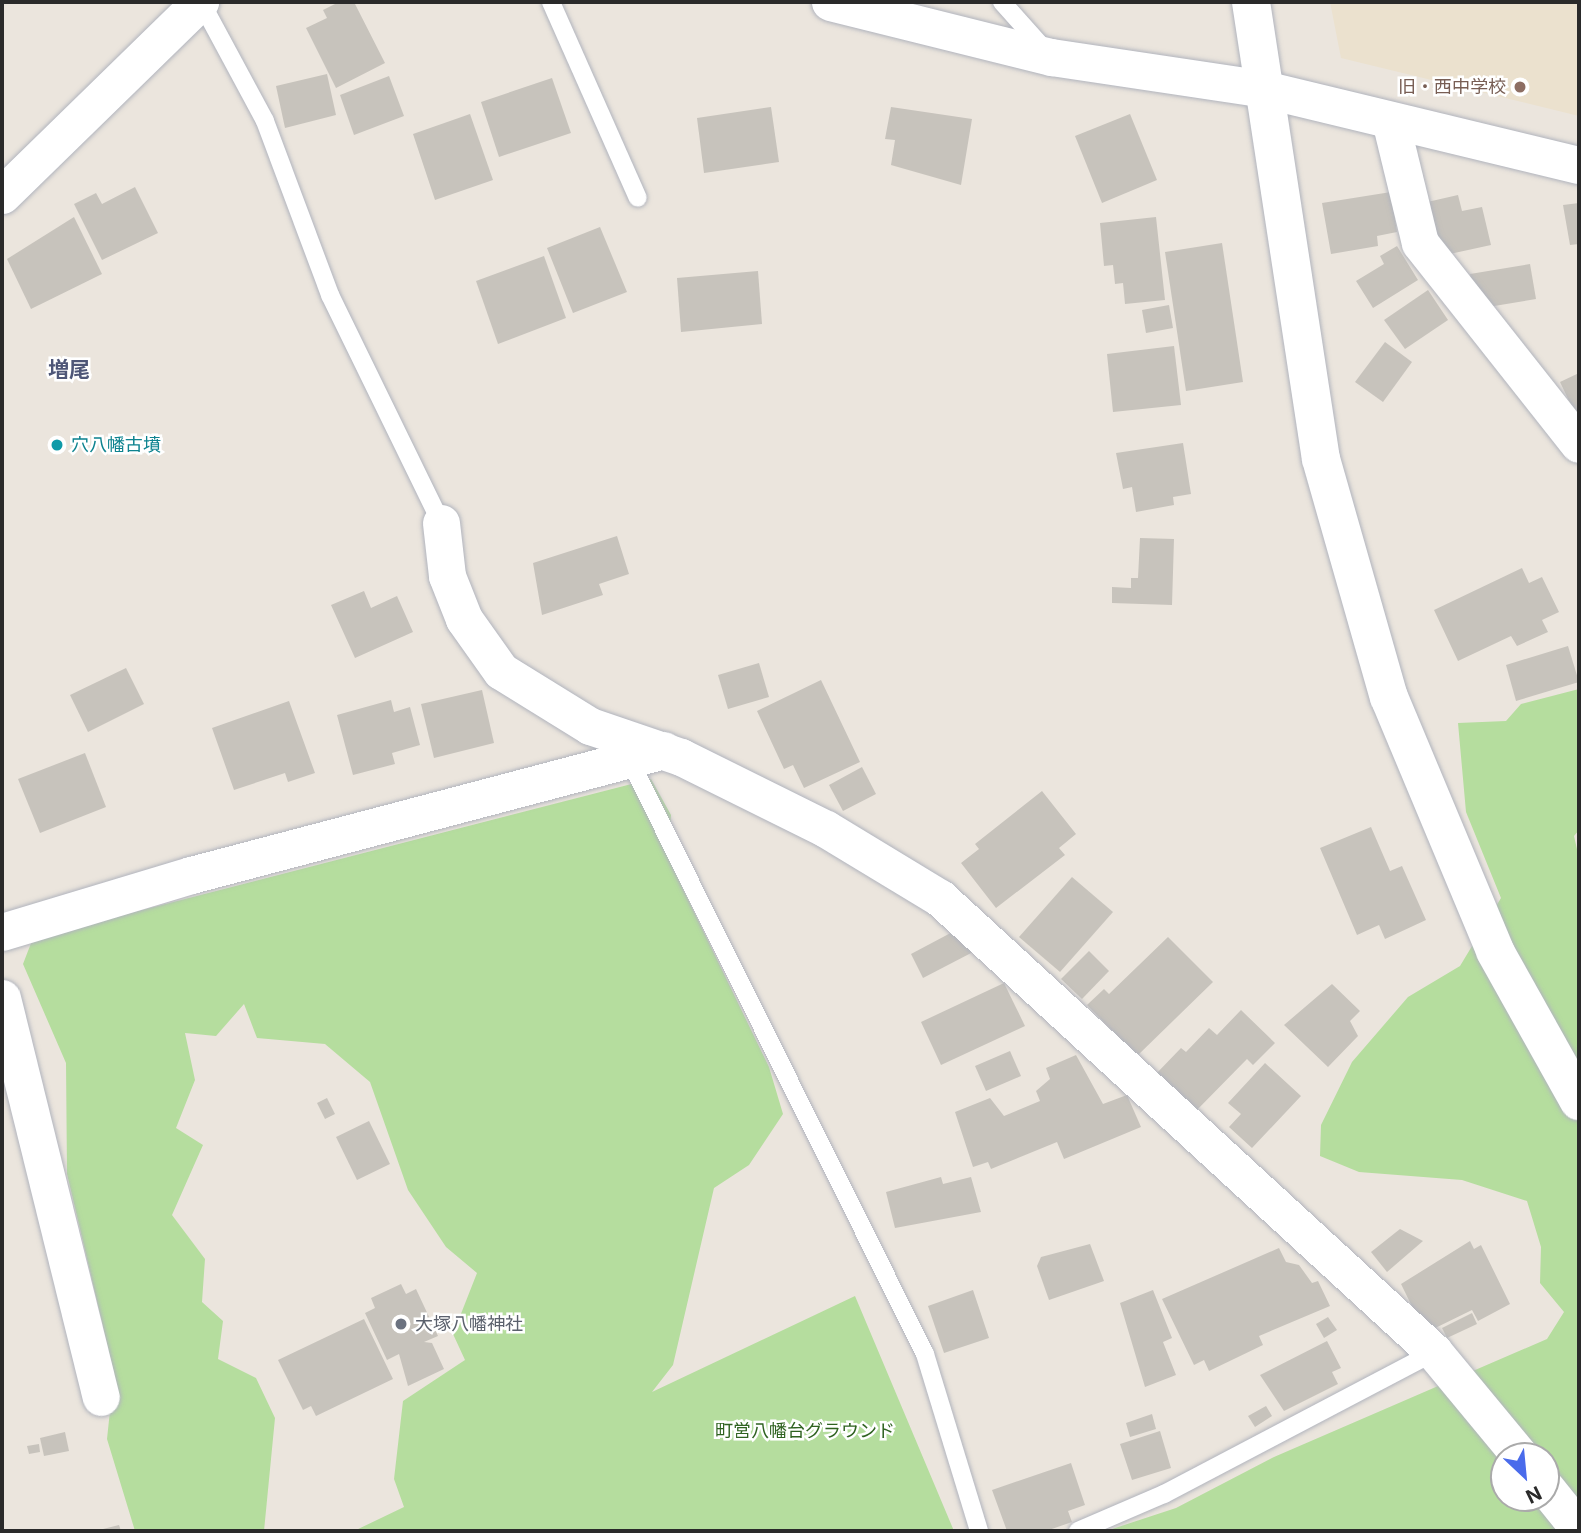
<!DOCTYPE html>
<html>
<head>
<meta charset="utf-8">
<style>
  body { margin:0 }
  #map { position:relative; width:1581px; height:1533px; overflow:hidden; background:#ebe5dd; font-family:Inter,"Noto Sans JP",sans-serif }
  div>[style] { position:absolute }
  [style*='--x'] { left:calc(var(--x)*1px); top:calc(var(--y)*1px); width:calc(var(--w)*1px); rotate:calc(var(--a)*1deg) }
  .education>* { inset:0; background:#ebe1ce }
  .green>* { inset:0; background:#b5dd9e }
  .building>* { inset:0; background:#c7c3bc }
  .roads { filter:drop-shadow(0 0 2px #b1b4bd) drop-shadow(0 0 2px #b1b4bd) }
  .service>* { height:18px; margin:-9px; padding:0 9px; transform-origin:9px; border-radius:9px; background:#fff }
  .minor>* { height:37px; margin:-18.5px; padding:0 18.5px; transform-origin:18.5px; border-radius:18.5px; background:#fff }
  .tertiary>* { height:38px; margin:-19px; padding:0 19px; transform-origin:19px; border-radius:19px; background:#fff }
  .dots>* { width:19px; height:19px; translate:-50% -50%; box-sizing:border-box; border:4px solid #fff; border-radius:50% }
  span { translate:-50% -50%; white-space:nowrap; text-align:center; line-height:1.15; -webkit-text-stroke:5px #fff; paint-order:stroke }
  .education-label { font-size:18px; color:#785e54 }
  .right { translate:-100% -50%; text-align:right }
  .culture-label { font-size:18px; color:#0d838f }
  .left { translate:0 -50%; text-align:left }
  .worship-label { font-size:18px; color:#5b616d }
  .park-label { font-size:18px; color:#2f6220 }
  .quarter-label { font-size:21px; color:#4e5677; font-weight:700 }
  .frame { position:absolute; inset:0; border:4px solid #2a2a2a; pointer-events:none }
  .north { position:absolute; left:1490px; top:1442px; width:70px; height:70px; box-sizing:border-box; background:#fff; border:2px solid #aaa; border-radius:50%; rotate:154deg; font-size:19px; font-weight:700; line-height:28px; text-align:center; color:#2a2a2a }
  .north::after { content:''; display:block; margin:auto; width:24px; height:32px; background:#4a6beb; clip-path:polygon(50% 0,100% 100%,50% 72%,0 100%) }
</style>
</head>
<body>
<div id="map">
  <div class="education">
    <i style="clip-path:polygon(1330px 2px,1579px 2px,1579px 116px,1341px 58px)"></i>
  </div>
  <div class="green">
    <i style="clip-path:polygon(evenodd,1579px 689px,1579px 830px,1574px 836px,1579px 858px,1579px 1531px,1106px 1531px,1176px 1508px,1274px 1457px,1547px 1339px,1564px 1312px,1540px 1283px,1541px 1247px,1527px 1201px,1462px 1180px,1359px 1172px,1320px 1156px,1321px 1125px,1352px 1062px,1408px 997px,1460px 966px,1501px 898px,1466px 812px,1458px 723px,1506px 721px,1521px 704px,1579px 689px,1504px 1456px,1546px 1456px,1546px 1498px,1504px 1498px,1504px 1456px)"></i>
    <i style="clip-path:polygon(651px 779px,671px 815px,668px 858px,769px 1067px,783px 1114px,749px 1165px,714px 1188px,673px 1365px,652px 1392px,855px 1296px,954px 1531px,354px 1531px,404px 1507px,394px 1479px,403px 1401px,465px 1360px,453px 1334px,477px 1273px,446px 1247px,408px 1190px,370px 1082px,325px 1044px,257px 1038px,244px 1004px,216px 1036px,185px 1033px,195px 1080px,176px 1128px,203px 1145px,172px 1215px,205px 1259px,202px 1302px,223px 1321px,218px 1359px,256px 1378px,275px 1418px,264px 1531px,135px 1531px,107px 1439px,114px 1373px,67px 1174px,66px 1063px,23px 964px,33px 938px)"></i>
  </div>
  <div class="building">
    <i style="clip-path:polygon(339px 2px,354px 2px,385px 63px,336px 88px,306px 28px,327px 18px,323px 10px)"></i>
    <i style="clip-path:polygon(327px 74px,336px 115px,285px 128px,276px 86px)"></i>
    <i style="clip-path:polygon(389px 76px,404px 116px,354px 135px,340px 95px)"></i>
    <i style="clip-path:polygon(552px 78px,571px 133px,499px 157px,481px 102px)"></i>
    <i style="clip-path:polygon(771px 107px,779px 162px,704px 173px,697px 118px)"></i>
    <i style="clip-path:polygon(891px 107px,972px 119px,961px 185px,891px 165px,895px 140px,885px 139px)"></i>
    <i style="clip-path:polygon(470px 114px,493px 180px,435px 200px,413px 134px)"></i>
    <i style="clip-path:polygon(1130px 114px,1157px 180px,1102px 203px,1075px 136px)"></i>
    <i style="clip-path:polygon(135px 187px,158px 233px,102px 260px,74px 204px,96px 193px,102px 204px)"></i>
    <i style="clip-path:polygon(1391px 192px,1397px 232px,1377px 236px,1378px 246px,1331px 254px,1322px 203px)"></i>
    <i style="clip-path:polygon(1458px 195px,1462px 211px,1482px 207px,1491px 245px,1436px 257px,1423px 203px)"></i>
    <i style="clip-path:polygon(1579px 203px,1579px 244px,1570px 245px,1563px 205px)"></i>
    <i style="clip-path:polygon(74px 217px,102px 274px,31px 309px,7px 259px)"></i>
    <i style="clip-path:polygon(1156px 217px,1165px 300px,1125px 304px,1123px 283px,1115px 284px,1113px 265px,1104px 266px,1100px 223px)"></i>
    <i style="clip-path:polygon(600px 227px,627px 292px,573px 313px,547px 248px)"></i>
    <i style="clip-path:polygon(1222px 243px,1243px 382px,1186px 391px,1165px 252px)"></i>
    <i style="clip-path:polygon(1397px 246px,1418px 280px,1373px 308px,1356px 281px,1384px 264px,1380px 256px)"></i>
    <i style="clip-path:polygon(544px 256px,566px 318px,498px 344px,476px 281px)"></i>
    <i style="clip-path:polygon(1530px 264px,1536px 299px,1476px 309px,1470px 274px)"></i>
    <i style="clip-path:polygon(758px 271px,762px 324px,681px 332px,677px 278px)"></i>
    <i style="clip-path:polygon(1428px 290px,1448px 320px,1405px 349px,1384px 320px)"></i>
    <i style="clip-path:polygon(1169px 305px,1173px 328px,1146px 333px,1142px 310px)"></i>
    <i style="clip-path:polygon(1385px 342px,1412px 362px,1383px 402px,1355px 382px)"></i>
    <i style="clip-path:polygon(1174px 346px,1181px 405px,1113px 412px,1107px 354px)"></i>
    <i style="clip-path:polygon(1579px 373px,1579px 422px,1560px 382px)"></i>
    <i style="clip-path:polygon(1183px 443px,1191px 494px,1173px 497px,1174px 505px,1136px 512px,1132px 487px,1123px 489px,1116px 453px)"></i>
    <i style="clip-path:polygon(617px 536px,629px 574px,599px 584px,603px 595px,542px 615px,533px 563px)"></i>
    <i style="clip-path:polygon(1140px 538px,1174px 539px,1172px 605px,1112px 603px,1112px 587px,1131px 588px,1131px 578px,1138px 578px)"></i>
    <i style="clip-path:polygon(1522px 568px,1529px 583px,1542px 577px,1559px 612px,1542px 620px,1548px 632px,1517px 646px,1511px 636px,1458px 661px,1434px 610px)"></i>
    <i style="clip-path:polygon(364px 591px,371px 608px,397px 596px,413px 632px,355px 658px,331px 605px)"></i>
    <i style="clip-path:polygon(1568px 646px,1579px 682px,1516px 701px,1506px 665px)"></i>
    <i style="clip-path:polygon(759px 663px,769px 697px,728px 709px,718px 675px)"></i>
    <i style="clip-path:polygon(126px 668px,144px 704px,88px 732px,70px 695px)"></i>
    <i style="clip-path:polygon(821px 680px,860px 762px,804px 788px,793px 765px,784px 769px,757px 711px)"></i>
    <i style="clip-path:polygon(482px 690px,494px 743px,434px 758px,421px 704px)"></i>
    <i style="clip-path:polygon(391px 700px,394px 712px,410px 707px,420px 745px,392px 753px,395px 764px,353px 775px,337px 715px)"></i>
    <i style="clip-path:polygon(289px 701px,315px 773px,288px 782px,285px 773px,234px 790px,212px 728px)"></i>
    <i style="clip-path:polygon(85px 753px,106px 807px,40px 833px,18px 779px)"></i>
    <i style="clip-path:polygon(862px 767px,876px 794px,843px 811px,829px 785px)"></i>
    <i style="clip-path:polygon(1042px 791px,1076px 834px,1059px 848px,1065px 855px,996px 908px,961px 863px,979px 849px,975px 844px)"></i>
    <i style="clip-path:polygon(1371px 827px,1390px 871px,1402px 866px,1426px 920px,1385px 939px,1379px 925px,1357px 935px,1320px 848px)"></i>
    <i style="clip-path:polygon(1072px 877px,1113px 912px,1060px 972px,1019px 937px)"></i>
    <i style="clip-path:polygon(960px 928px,973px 952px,923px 978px,911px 954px)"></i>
    <i style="clip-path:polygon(1168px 937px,1213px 982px,1137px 1056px,1087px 1005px,1104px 989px,1109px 994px)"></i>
    <i style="clip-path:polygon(1089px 951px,1109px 971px,1082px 999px,1061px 979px)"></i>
    <i style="clip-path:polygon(1004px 983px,1025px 1026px,941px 1065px,921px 1022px)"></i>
    <i style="clip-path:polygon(1332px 984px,1360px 1011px,1350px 1021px,1358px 1036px,1328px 1067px,1284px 1025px)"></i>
    <i style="clip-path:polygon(1241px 1010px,1275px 1043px,1253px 1065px,1247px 1059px,1193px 1114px,1154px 1076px,1181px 1048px,1186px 1052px,1209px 1028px,1217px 1035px)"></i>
    <i style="clip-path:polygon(1010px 1051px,1021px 1076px,986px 1091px,975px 1066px)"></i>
    <i style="clip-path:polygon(1076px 1055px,1103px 1104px,1127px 1095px,1141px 1127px,1064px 1159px,1057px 1142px,991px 1169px,988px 1162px,973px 1167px,955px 1112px,990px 1098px,1004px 1116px,1040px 1101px,1036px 1091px,1050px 1079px,1046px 1068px)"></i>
    <i style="clip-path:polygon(1265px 1063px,1301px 1096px,1252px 1148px,1229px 1127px,1241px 1114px,1228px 1103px)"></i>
    <i style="clip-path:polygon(327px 1098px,335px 1114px,325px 1119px,317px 1103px)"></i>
    <i style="clip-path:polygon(369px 1121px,390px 1164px,357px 1180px,336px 1137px)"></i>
    <i style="clip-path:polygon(941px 1177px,943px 1184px,971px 1177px,981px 1212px,895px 1228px,886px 1192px)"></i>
    <i style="clip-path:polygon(1400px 1229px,1423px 1241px,1387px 1272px,1371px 1252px)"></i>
    <i style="clip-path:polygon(1470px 1241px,1474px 1249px,1481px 1245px,1510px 1304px,1478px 1321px,1472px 1310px,1425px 1333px,1401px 1284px)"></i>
    <i style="clip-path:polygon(1090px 1244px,1104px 1281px,1049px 1300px,1037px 1266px,1041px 1257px)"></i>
    <i style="clip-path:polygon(1279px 1248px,1286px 1262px,1299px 1265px,1312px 1283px,1318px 1281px,1330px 1306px,1259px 1336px,1263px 1345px,1209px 1371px,1204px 1360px,1194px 1365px,1162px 1299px)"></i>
    <i style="clip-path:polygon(401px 1284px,406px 1294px,416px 1289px,438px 1336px,424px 1342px,432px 1343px,444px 1369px,408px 1386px,399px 1354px,387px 1360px,365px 1313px,375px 1308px,371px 1298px)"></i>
    <i style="clip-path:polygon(973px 1290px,989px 1338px,944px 1353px,928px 1306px)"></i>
    <i style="clip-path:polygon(1153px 1290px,1172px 1338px,1163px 1342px,1176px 1375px,1145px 1387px,1120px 1303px)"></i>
    <i style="clip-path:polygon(1472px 1313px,1477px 1324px,1447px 1338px,1442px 1328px)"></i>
    <i style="clip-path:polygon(1328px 1317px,1337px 1330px,1324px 1338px,1316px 1324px)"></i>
    <i style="clip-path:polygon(364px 1319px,393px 1379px,316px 1416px,311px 1406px,303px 1410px,278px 1360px)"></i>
    <i style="clip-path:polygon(1327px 1341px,1341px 1368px,1332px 1372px,1338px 1384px,1284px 1411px,1260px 1375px)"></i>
    <i style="clip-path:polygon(1266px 1406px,1272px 1416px,1255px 1427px,1248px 1416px)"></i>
    <i style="clip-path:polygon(1152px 1414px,1156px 1429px,1130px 1437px,1126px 1423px)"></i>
    <i style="clip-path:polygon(1160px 1431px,1171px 1468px,1132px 1480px,1120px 1444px)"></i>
    <i style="clip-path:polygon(65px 1432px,69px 1451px,44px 1456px,40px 1438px)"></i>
    <i style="clip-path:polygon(39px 1444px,40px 1452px,29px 1454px,27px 1446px)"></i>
    <i style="clip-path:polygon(1071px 1463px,1085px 1505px,1068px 1511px,1072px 1522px,1046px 1531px,1007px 1531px,992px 1490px)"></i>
    <i style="clip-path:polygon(119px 1525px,121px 1531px,100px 1531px,99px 1530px)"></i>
  </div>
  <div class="roads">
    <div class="service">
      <i style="--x:201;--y:2;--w:135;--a:61.7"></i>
      <i style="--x:265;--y:121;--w:186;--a:69.5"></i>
      <i style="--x:330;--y:295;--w:254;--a:64"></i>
      <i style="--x:551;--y:2;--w:214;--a:66.1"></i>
      <i style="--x:1002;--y:2;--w:63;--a:48.2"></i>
      <i style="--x:630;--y:761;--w:662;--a:63.55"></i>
      <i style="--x:925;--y:1354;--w:185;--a:73"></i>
      <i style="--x:1078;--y:1531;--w:94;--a:-23.3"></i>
      <i style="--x:1164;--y:1494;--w:305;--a:-27.7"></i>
    </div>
    <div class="minor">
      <i style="--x:830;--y:2;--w:228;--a:14"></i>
      <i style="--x:1051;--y:57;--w:215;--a:8.5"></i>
      <i style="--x:1264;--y:89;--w:324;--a:13.6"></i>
      <i style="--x:1391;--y:124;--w:122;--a:76.3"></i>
      <i style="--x:1420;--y:243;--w:256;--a:51.7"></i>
      <i style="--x:2;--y:195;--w:277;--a:-44.3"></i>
      <i style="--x:441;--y:523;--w:53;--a:83.5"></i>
      <i style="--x:447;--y:576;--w:46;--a:68.4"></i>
      <i style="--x:464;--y:619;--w:64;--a:54.6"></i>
      <i style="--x:501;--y:671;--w:105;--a:31.7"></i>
      <i style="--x:590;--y:726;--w:96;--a:18.8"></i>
      <i style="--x:681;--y:757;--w:162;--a:26.4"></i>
      <i style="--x:826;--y:829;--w:133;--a:31.2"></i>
      <i style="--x:940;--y:898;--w:671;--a:42.58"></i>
      <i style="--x:1434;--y:1352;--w:135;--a:50.4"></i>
      <i style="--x:2;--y:932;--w:197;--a:-16.8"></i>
      <i style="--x:191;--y:875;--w:489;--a:-14.8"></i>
      <i style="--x:2;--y:998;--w:411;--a:76.1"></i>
      <i style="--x:1546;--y:1488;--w:53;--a:51.2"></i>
    </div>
    <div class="tertiary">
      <i style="--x:1251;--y:2;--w:462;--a:81.3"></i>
      <i style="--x:1321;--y:459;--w:248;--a:74.1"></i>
      <i style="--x:1389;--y:697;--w:275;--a:67.3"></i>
      <i style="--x:1495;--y:951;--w:172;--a:60.8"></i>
    </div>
  </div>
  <div class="dots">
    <i style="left:1520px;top:87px;background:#8d6e63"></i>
    <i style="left:57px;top:445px;background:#0f9aa8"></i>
    <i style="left:401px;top:1324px;background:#6b7280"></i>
  </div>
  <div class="education-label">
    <span class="right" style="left:1506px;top:87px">旧・西中学校</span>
  </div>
  <div class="culture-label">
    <span class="left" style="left:71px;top:445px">穴八幡古墳</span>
  </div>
  <div class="worship-label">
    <span class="left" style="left:415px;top:1324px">大塚八幡神社</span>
  </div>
  <div class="park-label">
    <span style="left:805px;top:1431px">町営八幡台グラウンド</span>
  </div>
  <div class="quarter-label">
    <span style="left:69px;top:370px">増尾</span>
  </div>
  <div class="frame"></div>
  <div class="north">N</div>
</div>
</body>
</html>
